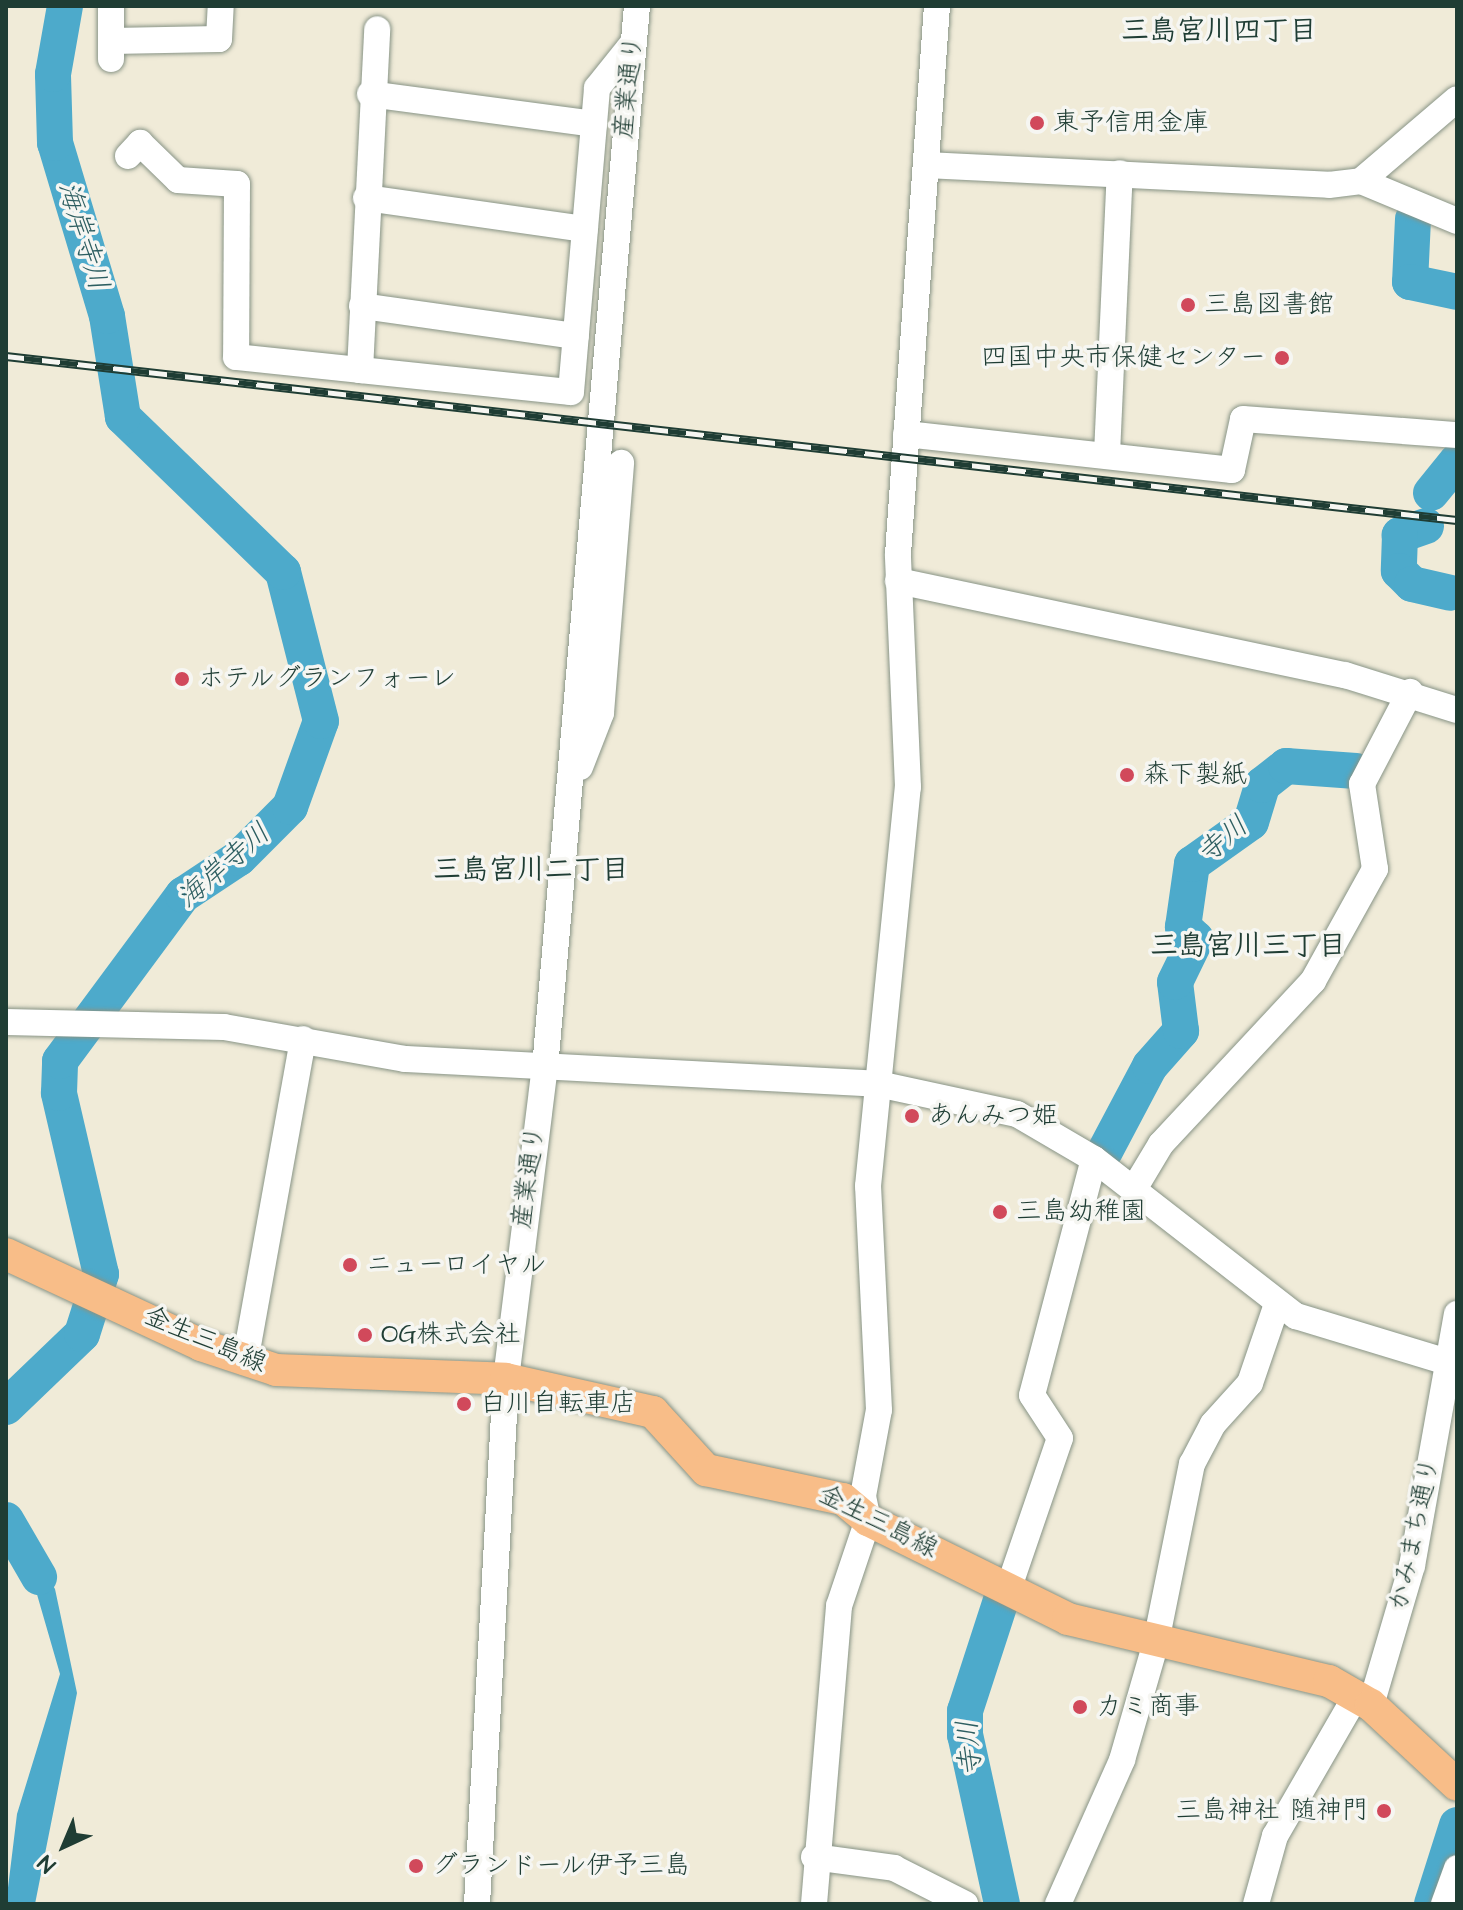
<!DOCTYPE html>
<html>
<head>
<meta charset="utf-8">
<style>
  body { margin:0 }
  #map { position:relative; width:1463px; height:1910px; overflow:hidden; background:#f0ebd8; font-family:"Architects Daughter","Klee One",sans-serif }
  div>[style] { position:absolute }
  [style*='--x'] { left:calc(var(--x)*1px); top:calc(var(--y)*1px); width:calc(var(--w)*1px); rotate:calc(var(--a)*1deg) }
  .water>* { inset:0; background:#4daacb }
  .river>* { height:36px; margin:-18px; padding:0 18px; transform-origin:18px; border-radius:18px; background:#4daacb }
  .roads { filter:drop-shadow(0 0 2px #889486) drop-shadow(0 0 2px #889486) }
  .minor>* { height:26px; margin:-13px; padding:0 13px; transform-origin:13px; border-radius:13px; background:#fff }
  .major>* { height:32px; margin:-16px; padding:0 16px; transform-origin:16px; border-radius:16px; background:#f8bd88 }
  .rail>* { height:9px; margin-top:-4.5px; transform-origin:0; background:repeating-linear-gradient(90deg,#f6f6f2 0 18px,#1f3d34 0 36px); box-sizing:border-box; border-block:2px solid #1f3d34 }
  .dots>* { width:22px; height:22px; translate:-50% -50%; box-sizing:border-box; border:4px solid #f6f6f2; border-radius:50% }
  span { translate:-50% -50%; white-space:nowrap; text-align:center; line-height:1.15; -webkit-text-stroke:7px #f6f6f2; paint-order:stroke }
  .street-label { font-size:26px; color:#1f3d34 }
  .poi-label { font-size:26px; color:#1f3d34 }
  .left { translate:0 -50%; text-align:left }
  .right { translate:-100% -50%; text-align:right }
  .neighbourhood-label { font-size:28px; color:#1f3d34; font-weight:700 }
  .water-label { font-size:28px; color:#2d5e61; font-style:italic }
  .frame { position:absolute; inset:0; border:8px solid #1f3d34; pointer-events:none }
  .north { position:absolute; left:24px; top:1806px; width:80px; height:80px; -webkit-text-stroke:6px #f6f6f2; paint-order:stroke; rotate:224deg; font-size:22px; font-weight:700; line-height:32px; text-align:center; color:#1f3d34 }
  .north::after { content:''; display:block; margin:auto; width:28px; height:36px; background:#1f3d34; clip-path:polygon(50% 0,100% 100%,50% 72%,0 100%) }
</style>
</head>
<body>
<div id="map">
  <div class="water">
    <i style="clip-path:polygon(21px 1533px,55px 1589px,77px 1693px,35px 1904px,6px 1904px,17px 1814px,60px 1674px,36px 1591px,6px 1544px)"></i>
  </div>
  <div class="river">
    <i style="--x:1413;--y:219;--w:63;--a:92.7"></i>
    <i style="--x:1410;--y:282;--w:48;--a:12"></i>
    <i style="--x:1431;--y:493;--w:41;--a:-50.9"></i>
    <i style="--x:1426;--y:526;--w:28;--a:161"></i>
    <i style="--x:1400;--y:535;--w:36;--a:92"></i>
    <i style="--x:1399;--y:571;--w:18;--a:45"></i>
    <i style="--x:1412;--y:584;--w:39;--a:13"></i>
    <i style="--x:1105;--y:1151;--w:96;--a:-62.1"></i>
    <i style="--x:1150;--y:1066;--w:47;--a:-48.5"></i>
    <i style="--x:1181;--y:1031;--w:49;--a:-97"></i>
    <i style="--x:1175;--y:982;--w:48;--a:-64"></i>
    <i style="--x:1196;--y:939;--w:18;--a:-137"></i>
    <i style="--x:1183;--y:927;--w:64;--a:-81.9"></i>
    <i style="--x:1192;--y:864;--w:72;--a:-35.4"></i>
    <i style="--x:1251;--y:822;--w:39;--a:-73"></i>
    <i style="--x:1262;--y:785;--w:31;--a:-38"></i>
    <i style="--x:1286;--y:766;--w:70;--a:4.1"></i>
    <i style="--x:6;--y:1407;--w:105;--a:-43.8"></i>
    <i style="--x:82;--y:1334;--w:63;--a:-72.4"></i>
    <i style="--x:101;--y:1274;--w:186;--a:-103.1"></i>
    <i style="--x:59;--y:1093;--w:32;--a:-88"></i>
    <i style="--x:60;--y:1061;--w:207;--a:-53.5"></i>
    <i style="--x:183;--y:895;--w:67;--a:-33.5"></i>
    <i style="--x:239;--y:858;--w:72;--a:-45"></i>
    <i style="--x:290;--y:807;--w:91;--a:-70.2"></i>
    <i style="--x:321;--y:721;--w:154;--a:-104.3"></i>
    <i style="--x:283;--y:572;--w:223;--a:-135.9"></i>
    <i style="--x:123;--y:417;--w:102;--a:-99"></i>
    <i style="--x:107;--y:316;--w:181;--a:-106.7"></i>
    <i style="--x:55;--y:143;--w:69;--a:-91.7"></i>
    <i style="--x:53;--y:74;--w:69;--a:-80"></i>
    <i style="--x:6;--y:1520;--w:66;--a:59.9"></i>
    <i style="--x:1002;--y:1904;--w:173;--a:-102.3"></i>
    <i style="--x:965;--y:1735;--w:24;--a:-90"></i>
    <i style="--x:965;--y:1711;--w:123;--a:-72"></i>
    <i style="--x:1432;--y:1904;--w:83;--a:-72.4"></i>
  </div>
  <div class="roads">
    <div class="minor">
      <i style="--x:111;--y:6;--w:53;--a:90"></i>
      <i style="--x:111;--y:41;--w:108;--a:-1.1"></i>
      <i style="--x:219;--y:39;--w:33;--a:-87"></i>
      <i style="--x:370;--y:94;--w:226;--a:7.6"></i>
      <i style="--x:128;--y:156;--w:18;--a:-47"></i>
      <i style="--x:140;--y:143;--w:53;--a:44.2"></i>
      <i style="--x:178;--y:180;--w:59;--a:3.9"></i>
      <i style="--x:237;--y:184;--w:173;--a:90.3"></i>
      <i style="--x:236;--y:357;--w:125;--a:6"></i>
      <i style="--x:360;--y:370;--w:341;--a:-87.1"></i>
      <i style="--x:926;--y:165;--w:403;--a:2.8"></i>
      <i style="--x:1329;--y:185;--w:32;--a:-7"></i>
      <i style="--x:1361;--y:181;--w:126;--a:-40.5"></i>
      <i style="--x:1361;--y:181;--w:104;--a:22.6"></i>
      <i style="--x:366;--y:198;--w:221;--a:8.1"></i>
      <i style="--x:362;--y:306;--w:216;--a:8"></i>
      <i style="--x:360;--y:370;--w:212;--a:6"></i>
      <i style="--x:571;--y:392;--w:305;--a:-85.1"></i>
      <i style="--x:597;--y:88;--w:58;--a:-51.3"></i>
      <i style="--x:906;--y:434;--w:328;--a:6.3"></i>
      <i style="--x:1232;--y:470;--w:52;--a:-77.8"></i>
      <i style="--x:1243;--y:419;--w:215;--a:4.3"></i>
      <i style="--x:1107;--y:454;--w:281;--a:-87.4"></i>
      <i style="--x:898;--y:581;--w:457;--a:11.9"></i>
      <i style="--x:1345;--y:675;--w:117;--a:17.4"></i>
      <i style="--x:580;--y:767;--w:58;--a:-68.7"></i>
      <i style="--x:601;--y:713;--w:251;--a:-85.4"></i>
      <i style="--x:6;--y:1022;--w:218;--a:1.3"></i>
      <i style="--x:224;--y:1027;--w:184;--a:10"></i>
      <i style="--x:405;--y:1059;--w:474;--a:3"></i>
      <i style="--x:878;--y:1084;--w:142;--a:12.2"></i>
      <i style="--x:1017;--y:1114;--w:89;--a:30.3"></i>
      <i style="--x:1094;--y:1159;--w:256;--a:37.9"></i>
      <i style="--x:1296;--y:1316;--w:158;--a:16.9"></i>
      <i style="--x:1134;--y:1189;--w:52;--a:-59"></i>
      <i style="--x:1161;--y:1144;--w:223;--a:-47"></i>
      <i style="--x:1313;--y:981;--w:128;--a:-61"></i>
      <i style="--x:1375;--y:869;--w:86;--a:-98.7"></i>
      <i style="--x:1362;--y:784;--w:104;--a:-62.4"></i>
      <i style="--x:245;--y:1362;--w:328;--a:-79.8"></i>
      <i style="--x:1009;--y:1587;--w:157;--a:-71.1"></i>
      <i style="--x:1060;--y:1438;--w:51;--a:-123.1"></i>
      <i style="--x:1032;--y:1395;--w:244;--a:-75.3"></i>
      <i style="--x:1371;--y:1705;--w:145;--a:-73.6"></i>
      <i style="--x:1412;--y:1566;--w:256;--a:-79.9"></i>
      <i style="--x:814;--y:1857;--w:81;--a:7.8"></i>
      <i style="--x:894;--y:1868;--w:80;--a:26.9"></i>
      <i style="--x:477;--y:1904;--w:526;--a:-86.84"></i>
      <i style="--x:506;--y:1379;--w:313;--a:-82.9"></i>
      <i style="--x:545;--y:1068;--w:1066;--a:-85.05"></i>
      <i style="--x:814;--y:1904;--w:299;--a:-85.2"></i>
      <i style="--x:839;--y:1606;--w:91;--a:-71.4"></i>
      <i style="--x:868;--y:1520;--w:25;--a:-102"></i>
      <i style="--x:863;--y:1496;--w:87;--a:-79.5"></i>
      <i style="--x:879;--y:1410;--w:224;--a:-92.8"></i>
      <i style="--x:868;--y:1186;--w:401;--a:-84.3"></i>
      <i style="--x:908;--y:787;--w:233;--a:-92.5"></i>
      <i style="--x:898;--y:554;--w:549;--a:-85.93"></i>
      <i style="--x:1058;--y:1904;--w:158;--a:-66"></i>
      <i style="--x:1122;--y:1760;--w:123;--a:-73.9"></i>
      <i style="--x:1156;--y:1642;--w:182;--a:-78.6"></i>
      <i style="--x:1192;--y:1464;--w:45;--a:-62.3"></i>
      <i style="--x:1213;--y:1424;--w:55;--a:-47.9"></i>
      <i style="--x:1250;--y:1383;--w:83;--a:-71.1"></i>
      <i style="--x:1256;--y:1904;--w:71;--a:-74.4"></i>
      <i style="--x:1275;--y:1836;--w:164;--a:-60"></i>
      <i style="--x:1444;--y:1904;--w:38;--a:-70"></i>
    </div>
    <div class="major">
      <i style="--x:6;--y:1254;--w:215;--a:25"></i>
      <i style="--x:201;--y:1345;--w:79;--a:18.4"></i>
      <i style="--x:276;--y:1370;--w:230;--a:2.2"></i>
      <i style="--x:506;--y:1379;--w:151;--a:12.7"></i>
      <i style="--x:653;--y:1412;--w:79;--a:47.6"></i>
      <i style="--x:706;--y:1470;--w:140;--a:12"></i>
      <i style="--x:843;--y:1499;--w:33;--a:40"></i>
      <i style="--x:868;--y:1520;--w:223;--a:26.3"></i>
      <i style="--x:1068;--y:1619;--w:268;--a:13.4"></i>
      <i style="--x:1329;--y:1681;--w:48;--a:29.7"></i>
      <i style="--x:1371;--y:1705;--w:117;--a:42.9"></i>
    </div>
  </div>
  <div class="rail">
    <i style="--x:6;--y:356;--w:1460;--a:6.45"></i>
  </div>
  <div class="dots">
    <i style="left:1037px;top:123px;background:#d1495b"></i>
    <i style="left:1188px;top:305px;background:#d1495b"></i>
    <i style="left:1282px;top:358px;background:#d1495b"></i>
    <i style="left:182px;top:679px;background:#d1495b"></i>
    <i style="left:1127px;top:775px;background:#d1495b"></i>
    <i style="left:912px;top:1116px;background:#d1495b"></i>
    <i style="left:1000px;top:1212px;background:#d1495b"></i>
    <i style="left:350px;top:1265px;background:#d1495b"></i>
    <i style="left:365px;top:1335px;background:#d1495b"></i>
    <i style="left:464px;top:1404px;background:#d1495b"></i>
    <i style="left:1080px;top:1707px;background:#d1495b"></i>
    <i style="left:1384px;top:1811px;background:#d1495b"></i>
    <i style="left:416px;top:1866px;background:#d1495b"></i>
  </div>
  <div class="street-label">
    <span style="left:629px;top:87px;rotate:-84deg">産業通り</span>
    <span style="left:529px;top:1177px;rotate:-82deg">産業通り</span>
    <span style="left:205px;top:1340px;rotate:23deg">金生三島線</span>
    <span style="left:878px;top:1522px;rotate:27deg">金生三島線</span>
    <span style="left:1415px;top:1534px;rotate:-78deg">かみまち通り</span>
  </div>
  <div class="poi-label">
    <span class="left" style="left:1053px;top:123px">東予信用金庫</span>
    <span class="left" style="left:1204px;top:305px">三島図書館</span>
    <span class="right" style="left:1266px;top:358px">四国中央市保健センター</span>
    <span class="left" style="left:198px;top:679px">ホテルグランフォーレ</span>
    <span class="left" style="left:1143px;top:775px">森下製紙</span>
    <span class="left" style="left:928px;top:1116px">あんみつ姫</span>
    <span class="left" style="left:1016px;top:1212px">三島幼稚園</span>
    <span class="left" style="left:366px;top:1265px">ニューロイヤル</span>
    <span class="left" style="left:381px;top:1335px">OG株式会社</span>
    <span class="left" style="left:480px;top:1404px">白川自転車店</span>
    <span class="left" style="left:1096px;top:1707px">カミ商事</span>
    <span class="right" style="left:1368px;top:1811px">三島神社 随神門</span>
    <span class="left" style="left:432px;top:1866px">グランドール伊予三島</span>
  </div>
  <div class="neighbourhood-label">
    <span style="left:1219px;top:31px">三島宮川四丁目</span>
    <span style="left:531px;top:870px">三島宮川二丁目</span>
    <span style="left:1248px;top:946px">三島宮川三丁目</span>
  </div>
  <div class="water-label">
    <span style="left:83px;top:236px;rotate:73deg">海岸寺川</span>
    <span style="left:1223px;top:840px;rotate:-40deg">寺川</span>
    <span style="left:224px;top:866px;rotate:-41deg">海岸寺川</span>
    <span style="left:970px;top:1748px;rotate:-95deg">寺川</span>
  </div>
  <div class="frame"></div>
  <div class="north">N</div>
</div>
</body>
</html>
